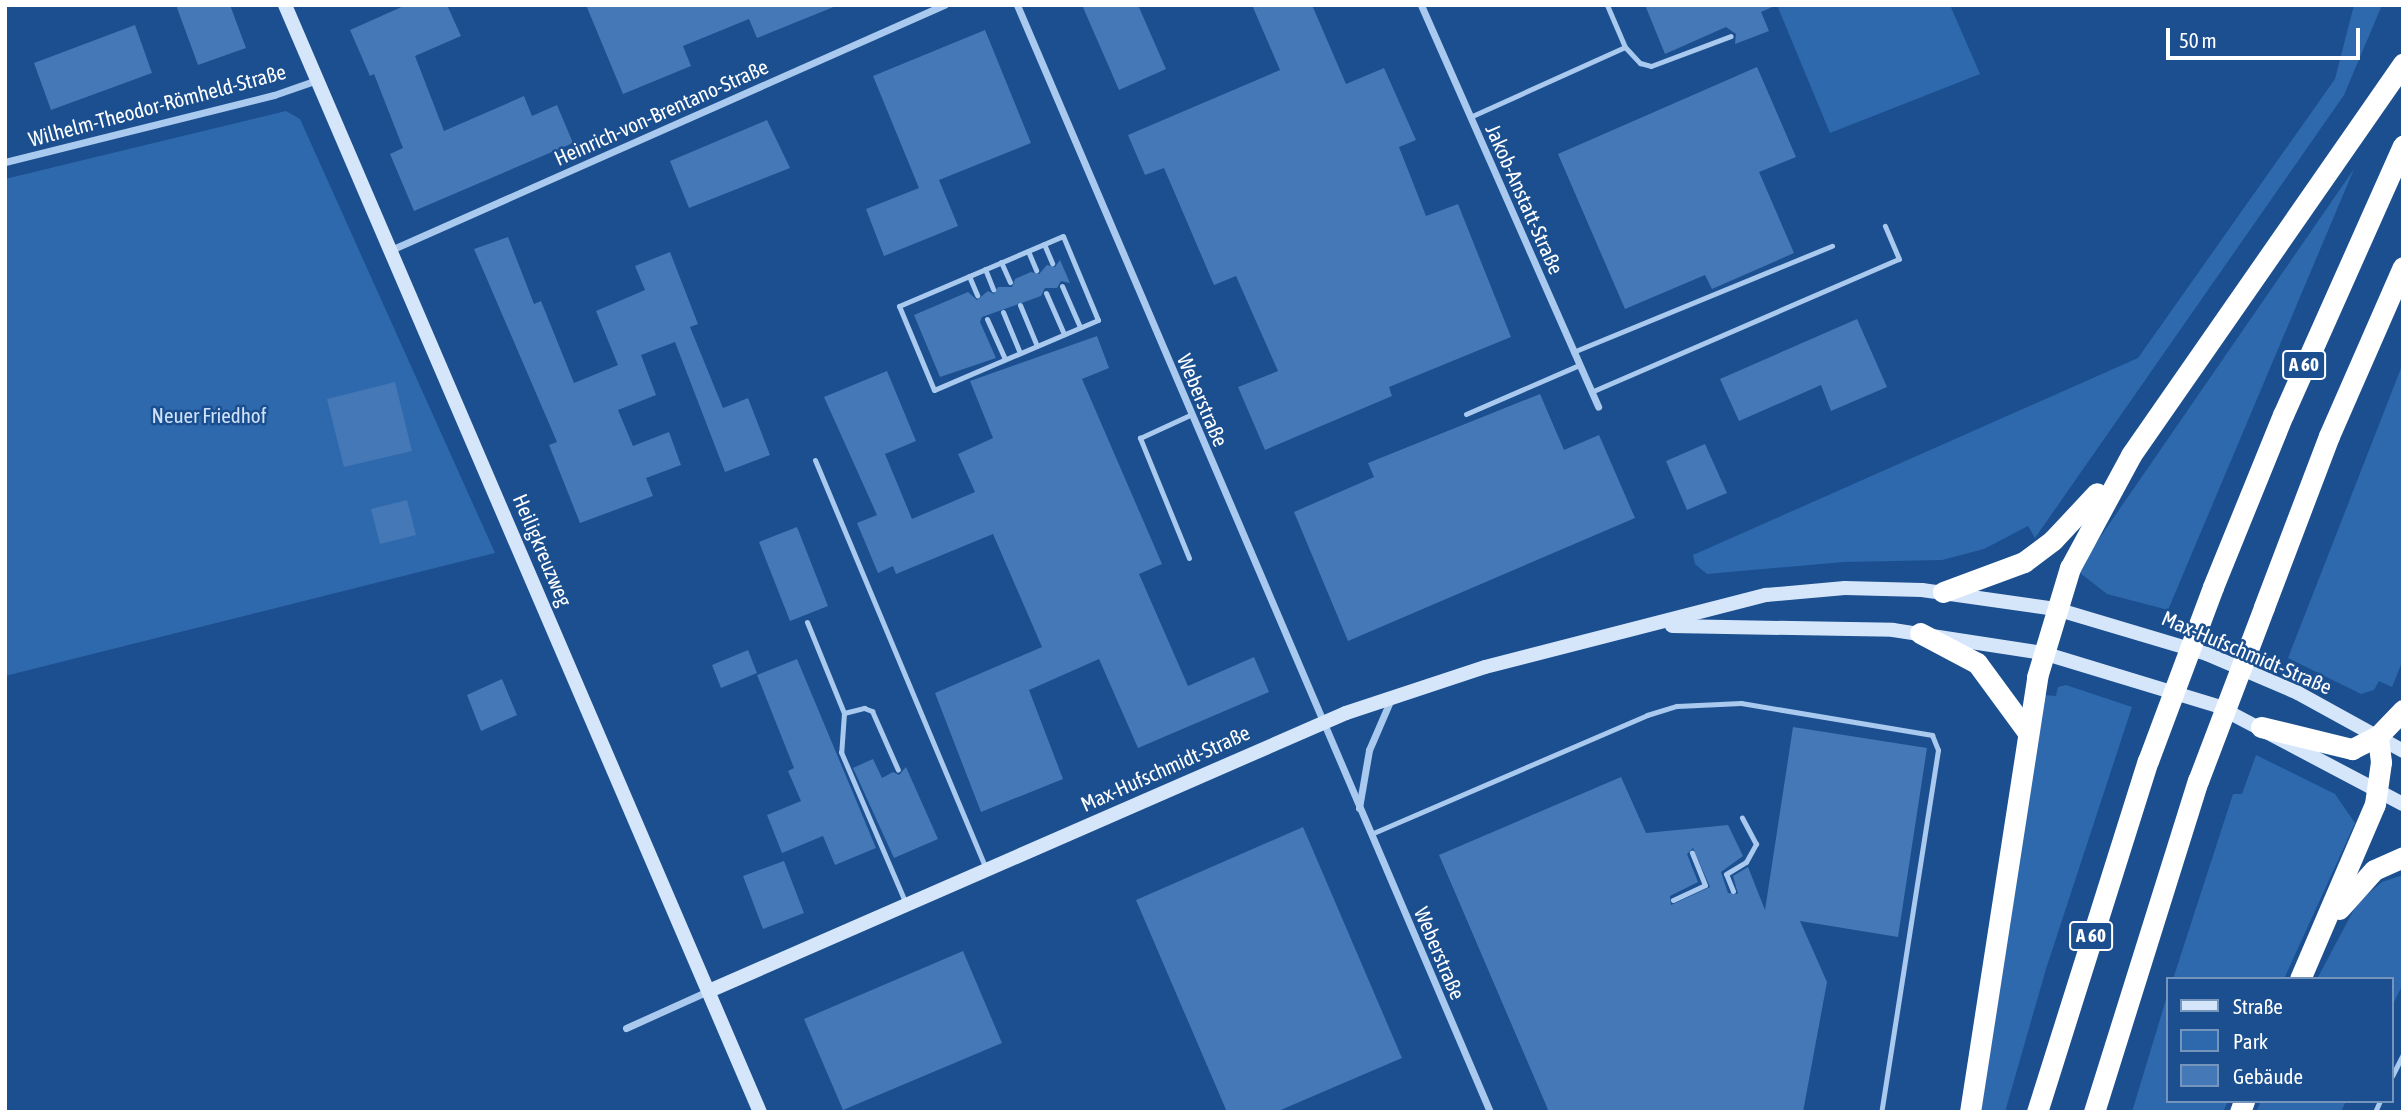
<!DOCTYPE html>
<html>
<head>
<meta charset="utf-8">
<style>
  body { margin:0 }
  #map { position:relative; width:2408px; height:1117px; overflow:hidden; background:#1b4f8f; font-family:"Asap Condensed",sans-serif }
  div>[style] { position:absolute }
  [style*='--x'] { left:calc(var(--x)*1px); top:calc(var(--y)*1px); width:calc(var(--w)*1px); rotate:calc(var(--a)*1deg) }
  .green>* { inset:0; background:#2e69ad }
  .building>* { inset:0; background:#4478b7 }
  .lane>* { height:5px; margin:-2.5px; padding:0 2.5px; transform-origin:2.5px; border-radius:2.5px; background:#a9c9ee }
  .street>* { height:7px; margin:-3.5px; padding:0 3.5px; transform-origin:3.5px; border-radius:3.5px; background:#a9c9ee }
  .secondary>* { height:14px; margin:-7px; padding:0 7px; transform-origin:7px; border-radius:7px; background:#d6e6fa }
  .highway>* { height:21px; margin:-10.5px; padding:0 10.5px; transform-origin:10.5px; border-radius:10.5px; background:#fff }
  .highway-bridge>* { height:21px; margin:-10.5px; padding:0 10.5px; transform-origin:10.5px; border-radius:10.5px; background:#fff }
  span { translate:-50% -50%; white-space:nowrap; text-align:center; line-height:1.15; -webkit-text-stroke:5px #1b4f8f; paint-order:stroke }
  .shield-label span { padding:2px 5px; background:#1b4f8f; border:2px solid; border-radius:5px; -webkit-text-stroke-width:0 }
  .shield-label { font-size:19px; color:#fff; font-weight:700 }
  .street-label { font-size:21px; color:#fff }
  .park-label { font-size:21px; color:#cfe3fa }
  .frame { position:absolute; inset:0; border:7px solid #fff; pointer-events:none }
  .legend { position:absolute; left:2166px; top:977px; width:228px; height:126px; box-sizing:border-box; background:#1b4f8f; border:2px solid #7695bc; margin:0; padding:9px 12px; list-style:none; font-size:21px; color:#fff }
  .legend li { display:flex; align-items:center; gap:14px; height:35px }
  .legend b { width:35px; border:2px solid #7695bc }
  .scale { position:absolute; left:2166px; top:28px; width:194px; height:32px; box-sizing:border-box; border:4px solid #fff; border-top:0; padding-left:9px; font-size:21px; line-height:24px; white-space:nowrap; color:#fff; -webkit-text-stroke:5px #1b4f8f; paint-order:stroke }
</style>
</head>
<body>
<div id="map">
  <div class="green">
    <i style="clip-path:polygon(1777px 5px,1950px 5px,1980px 74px,1830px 133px)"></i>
    <i style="clip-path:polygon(2354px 5px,2382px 5px,2344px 95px,2035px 538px,2028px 526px,1984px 549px,1942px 560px,1844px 562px,1707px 574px,1695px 564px,1693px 555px,2138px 358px,2335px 79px)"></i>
    <i style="clip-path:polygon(286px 111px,300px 119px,495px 553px,5px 676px,5px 179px)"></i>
    <i style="clip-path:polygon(2354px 169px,2168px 610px,2107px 594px,2080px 573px,2092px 549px)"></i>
    <i style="clip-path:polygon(2403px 363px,2403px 660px,2392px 687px,2379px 681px,2374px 690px,2361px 694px,2288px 658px)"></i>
    <i style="clip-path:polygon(2066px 685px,2132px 707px,2046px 969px,2005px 1112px,1981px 1112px,2044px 695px,2056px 696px,2058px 687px)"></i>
    <i style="clip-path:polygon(2256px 755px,2335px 794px,2355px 823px,2284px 979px,2173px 979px,2233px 794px,2242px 794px)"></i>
    <i style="clip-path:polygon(2403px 875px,2403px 984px,2392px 1006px,2392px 979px,2317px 979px,2358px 902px,2382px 882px)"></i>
    <i style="clip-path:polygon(2168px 993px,2168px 1101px,2228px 1101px,2223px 1112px,2132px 1112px)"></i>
    <i style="clip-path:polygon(2261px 1101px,2346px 1101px,2341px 1112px,2256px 1112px)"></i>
  </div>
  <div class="building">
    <i style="clip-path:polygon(176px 5px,230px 5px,246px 48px,198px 65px)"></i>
    <i style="clip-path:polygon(406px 5px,447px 5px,461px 36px,415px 56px,444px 131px,524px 96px,532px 116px,557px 105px,573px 143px,414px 211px,390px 154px,403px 148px,374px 74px,370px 76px,350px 30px)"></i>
    <i style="clip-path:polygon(586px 5px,836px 5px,836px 6px,757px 38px,749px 19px,683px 46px,691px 66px,623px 94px)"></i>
    <i style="clip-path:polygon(1082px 5px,1138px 5px,1166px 69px,1119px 90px)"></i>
    <i style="clip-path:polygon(1252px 5px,1312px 5px,1346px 84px,1384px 68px,1416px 140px,1399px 147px,1426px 216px,1458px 204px,1511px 337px,1389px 387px,1392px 396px,1265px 450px,1238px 387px,1278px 371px,1236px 276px,1214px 285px,1164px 168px,1145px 175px,1128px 135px,1280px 70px)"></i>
    <i style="clip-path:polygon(1645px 5px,1777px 5px,1761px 12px,1769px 31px,1735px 44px,1736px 34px,1726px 27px,1665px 54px)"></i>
    <i style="clip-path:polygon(135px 25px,152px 73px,51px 110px,34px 63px)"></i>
    <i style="clip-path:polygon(985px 30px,1031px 143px,939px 180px,958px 226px,884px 256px,866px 209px,919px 188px,873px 76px)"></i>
    <i style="clip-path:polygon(1757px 67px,1796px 157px,1759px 172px,1794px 253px,1712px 289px,1705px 275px,1625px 309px,1558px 154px)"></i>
    <i style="clip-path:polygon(767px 120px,790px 168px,689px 208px,670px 161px)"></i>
    <i style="clip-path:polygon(508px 237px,534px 304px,541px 301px,574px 383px,618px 365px,596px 311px,645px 290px,635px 266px,670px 252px,698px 324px,690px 327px,723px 408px,748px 398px,770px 455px,725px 472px,675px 342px,641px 355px,656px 395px,618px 410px,633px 446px,669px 432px,681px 465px,646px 478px,653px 496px,580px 523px,549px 445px,557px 442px,474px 249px)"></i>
    <i style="clip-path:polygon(1060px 260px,1070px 283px,1061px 281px,1057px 288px,1045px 288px,1041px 296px,982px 317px,980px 322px,996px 358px,940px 377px,914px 315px,968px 292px,977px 300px,988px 291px,994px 294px,998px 287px,1012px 287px,1015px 279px,1031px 272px,1039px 274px,1047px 265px,1055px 267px)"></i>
    <i style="clip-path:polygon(1857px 319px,1887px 387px,1831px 411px,1821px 385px,1739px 421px,1720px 379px)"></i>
    <i style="clip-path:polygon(1097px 336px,1109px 368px,1082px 379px,1162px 564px,1139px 574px,1188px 686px,1254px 657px,1269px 692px,1138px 748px,1099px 659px,1029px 690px,1063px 779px,981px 812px,935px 693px,1042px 647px,993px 534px,896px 574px,893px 566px,878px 573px,857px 523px,877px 515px,824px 397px,887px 371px,916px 441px,885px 454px,912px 519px,975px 492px,958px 454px,993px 438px,970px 381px)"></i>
    <i style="clip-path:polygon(395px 382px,412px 451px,344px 467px,327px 399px)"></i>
    <i style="clip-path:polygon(1540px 394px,1564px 450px,1599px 435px,1635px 518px,1348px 641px,1294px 512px,1374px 477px,1368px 463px)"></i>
    <i style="clip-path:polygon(1705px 444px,1727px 493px,1687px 510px,1666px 461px)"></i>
    <i style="clip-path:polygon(407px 500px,416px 535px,380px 544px,371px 509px)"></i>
    <i style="clip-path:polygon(797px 527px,828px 606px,790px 621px,759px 542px)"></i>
    <i style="clip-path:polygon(748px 650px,757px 673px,721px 688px,712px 665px)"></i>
    <i style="clip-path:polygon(797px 659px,876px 848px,835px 865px,823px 836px,782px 853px,767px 815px,801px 801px,788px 771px,794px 768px,757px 675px)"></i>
    <i style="clip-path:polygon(502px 679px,517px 715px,481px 731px,467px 695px)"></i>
    <i style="clip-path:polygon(evenodd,1793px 727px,1927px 748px,1898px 937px,1800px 921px,1827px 982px,1803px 1112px,1549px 1112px,1439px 855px,1621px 777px,1646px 833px,1728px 825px,1743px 856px,1721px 872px,1728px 893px,1738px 894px,1733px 876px,1748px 867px,1765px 910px,1793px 727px,1693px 848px,1710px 887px,1671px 905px,1670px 896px,1698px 882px,1687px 854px,1693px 848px)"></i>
    <i style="clip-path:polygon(873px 759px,882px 778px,893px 772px,899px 775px,906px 767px,938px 839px,894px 858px,853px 768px)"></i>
    <i style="clip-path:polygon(1303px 827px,1402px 1058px,1276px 1112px,1227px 1112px,1136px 900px)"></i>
    <i style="clip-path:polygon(784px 861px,804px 913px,763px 929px,743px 876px)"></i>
    <i style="clip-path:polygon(963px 951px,1002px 1043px,843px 1110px,804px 1019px)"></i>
  </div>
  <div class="lane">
    <i style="--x:1625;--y:47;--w:22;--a:47"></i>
    <i style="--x:1640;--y:63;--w:11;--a:15"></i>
    <i style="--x:1651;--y:66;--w:85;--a:-20.6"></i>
    <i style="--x:1470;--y:117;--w:170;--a:-24.3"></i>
    <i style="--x:1625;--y:47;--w:46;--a:-113.2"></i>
    <i style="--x:1063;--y:236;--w:91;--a:67.4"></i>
    <i style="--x:1098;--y:320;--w:178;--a:156.9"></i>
    <i style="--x:934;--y:390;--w:91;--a:-112.6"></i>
    <i style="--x:899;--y:306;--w:178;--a:-23.1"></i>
    <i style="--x:1044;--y:244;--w:21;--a:67"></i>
    <i style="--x:1028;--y:251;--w:21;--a:67"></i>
    <i style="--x:1001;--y:262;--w:22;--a:66"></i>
    <i style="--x:985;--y:269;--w:22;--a:68"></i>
    <i style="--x:969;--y:276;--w:21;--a:67"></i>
    <i style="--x:1062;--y:286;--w:45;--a:66.3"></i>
    <i style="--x:1046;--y:293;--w:45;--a:66.3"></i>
    <i style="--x:1020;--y:305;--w:44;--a:67.5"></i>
    <i style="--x:1003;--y:312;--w:44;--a:67.5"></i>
    <i style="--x:987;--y:319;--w:44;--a:65.8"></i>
    <i style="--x:1573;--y:352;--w:280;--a:-22.3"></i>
    <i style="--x:1591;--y:392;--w:335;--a:-23.4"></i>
    <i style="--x:1899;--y:259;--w:36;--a:-113"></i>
    <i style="--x:1466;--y:414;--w:123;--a:-23.4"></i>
    <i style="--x:815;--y:460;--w:442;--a:67.3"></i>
    <i style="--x:1189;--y:558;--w:130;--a:-112.2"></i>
    <i style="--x:1140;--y:438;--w:55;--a:-24.7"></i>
    <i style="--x:807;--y:622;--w:98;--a:67.9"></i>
    <i style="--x:844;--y:713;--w:39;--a:94"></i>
    <i style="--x:841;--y:752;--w:165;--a:66.8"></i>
    <i style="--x:844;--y:713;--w:21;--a:-14"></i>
    <i style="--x:864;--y:708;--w:9;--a:21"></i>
    <i style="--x:872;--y:711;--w:64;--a:66.2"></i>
    <i style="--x:1371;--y:834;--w:301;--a:-23.3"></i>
    <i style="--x:1647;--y:715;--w:31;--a:-17"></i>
    <i style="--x:1677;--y:706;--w:64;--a:-2.7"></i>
    <i style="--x:1741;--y:703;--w:194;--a:9.5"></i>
    <i style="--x:1932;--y:735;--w:16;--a:68"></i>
    <i style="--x:1938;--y:750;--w:366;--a:98.9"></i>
    <i style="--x:1733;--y:891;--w:18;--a:-112"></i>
    <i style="--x:1726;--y:874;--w:23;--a:-31"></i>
    <i style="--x:1746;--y:862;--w:21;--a:-61"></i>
    <i style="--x:1756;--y:844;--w:30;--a:-118"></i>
    <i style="--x:1673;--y:900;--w:35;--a:-25"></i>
    <i style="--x:1705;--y:885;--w:35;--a:-112"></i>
    <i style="--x:2392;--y:1076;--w:25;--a:-63"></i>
    <i style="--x:2375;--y:1112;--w:12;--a:-66"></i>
  </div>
  <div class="street">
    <i style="--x:1017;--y:5;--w:1204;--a:66.86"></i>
    <i style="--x:1421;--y:5;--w:439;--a:66.2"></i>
    <i style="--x:5;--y:162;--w:277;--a:-14"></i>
    <i style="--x:274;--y:95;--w:46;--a:-19.2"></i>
    <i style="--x:393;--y:249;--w:603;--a:-23.89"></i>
    <i style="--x:1359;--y:808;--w:59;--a:-80.2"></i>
    <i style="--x:1369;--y:750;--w:56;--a:-66.7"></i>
    <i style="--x:626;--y:1028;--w:90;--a:-24.3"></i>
  </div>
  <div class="secondary">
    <i style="--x:285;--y:5;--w:1205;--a:66.78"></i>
    <i style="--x:1672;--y:626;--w:221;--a:1"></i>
    <i style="--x:1893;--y:630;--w:152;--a:8.7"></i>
    <i style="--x:2043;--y:653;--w:182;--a:16.9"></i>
    <i style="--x:2217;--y:706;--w:210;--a:27.8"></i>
    <i style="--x:709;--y:991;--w:695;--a:-23.58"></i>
    <i style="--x:1346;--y:713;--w:146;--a:-18.3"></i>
    <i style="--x:1485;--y:667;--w:290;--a:-14.4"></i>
    <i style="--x:1766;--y:595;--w:79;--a:-5.1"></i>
    <i style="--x:1845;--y:588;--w:77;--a:1.5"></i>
    <i style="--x:1922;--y:590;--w:135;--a:8.1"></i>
    <i style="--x:2056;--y:609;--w:158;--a:16.6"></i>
    <i style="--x:2207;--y:654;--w:99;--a:23.2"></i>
    <i style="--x:2298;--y:693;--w:120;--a:28.9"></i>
  </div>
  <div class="highway">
    <i style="--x:2213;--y:587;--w:186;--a:-67.9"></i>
    <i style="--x:2283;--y:415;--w:295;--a:-66"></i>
    <i style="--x:1943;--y:592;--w:86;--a:-20.3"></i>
    <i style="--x:2024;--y:562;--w:36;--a:-37"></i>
    <i style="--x:2053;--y:540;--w:64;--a:-46.9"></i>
    <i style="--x:2264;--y:607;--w:183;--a:-69.2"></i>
    <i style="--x:2329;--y:436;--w:184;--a:-66.4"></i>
    <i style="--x:1920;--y:633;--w:64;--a:27.8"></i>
    <i style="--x:1977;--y:663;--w:84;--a:53.7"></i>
    <i style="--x:2261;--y:727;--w:94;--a:13.6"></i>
    <i style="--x:2352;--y:749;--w:29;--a:-27"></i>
    <i style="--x:2378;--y:736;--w:36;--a:-46"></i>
    <i style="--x:2339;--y:909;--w:52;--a:-48.1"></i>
    <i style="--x:2374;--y:870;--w:32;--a:-24"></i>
    <i style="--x:2300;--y:979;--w:190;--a:-66.8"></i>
    <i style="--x:2375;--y:804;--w:42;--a:-81.9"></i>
    <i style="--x:2381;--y:762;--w:26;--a:-97"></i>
    <i style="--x:1970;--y:1112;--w:440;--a:-81.2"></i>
    <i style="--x:2037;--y:677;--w:114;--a:-73.2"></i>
    <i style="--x:2070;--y:568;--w:128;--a:-61.6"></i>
    <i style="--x:2131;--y:455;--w:477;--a:-55.2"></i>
    <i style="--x:2037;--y:1112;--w:368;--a:-72.5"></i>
    <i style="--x:2094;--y:1112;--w:347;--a:-72.6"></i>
    <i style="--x:2240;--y:1112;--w:12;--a:-70"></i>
  </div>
  <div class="highway-bridge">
    <i style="--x:2148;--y:761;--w:186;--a:-69.5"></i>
    <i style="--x:2198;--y:781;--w:186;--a:-69.2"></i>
  </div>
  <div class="shield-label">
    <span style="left:2304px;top:365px">A 60</span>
    <span style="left:2091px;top:936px">A 60</span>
  </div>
  <div class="street-label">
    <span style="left:157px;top:105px;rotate:-15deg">Wilhelm-Theodor-Römheld-Straße</span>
    <span style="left:661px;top:112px;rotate:-24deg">Heinrich-von-Brentano-Straße</span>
    <span style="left:1525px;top:199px;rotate:66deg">Jakob-Anstatt-Straße</span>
    <span style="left:1203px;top:400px;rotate:67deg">Weberstraße</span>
    <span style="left:543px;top:550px;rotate:67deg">Heiligkreuzweg</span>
    <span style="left:2247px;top:652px;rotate:23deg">Max-Hufschmidt-Straße</span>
    <span style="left:1165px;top:768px;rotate:-24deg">Max-Hufschmidt-Straße</span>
    <span style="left:1440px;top:953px;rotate:67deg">Weberstraße</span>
  </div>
  <div class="park-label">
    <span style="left:209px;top:415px">Neuer Friedhof</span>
  </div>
  <div class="frame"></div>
  <ul class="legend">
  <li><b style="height:9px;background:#d6e6fa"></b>Straße</li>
  <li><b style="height:19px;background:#2e69ad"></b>Park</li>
  <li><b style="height:19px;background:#4478b7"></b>Gebäude</li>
  </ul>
  <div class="scale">50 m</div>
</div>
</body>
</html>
